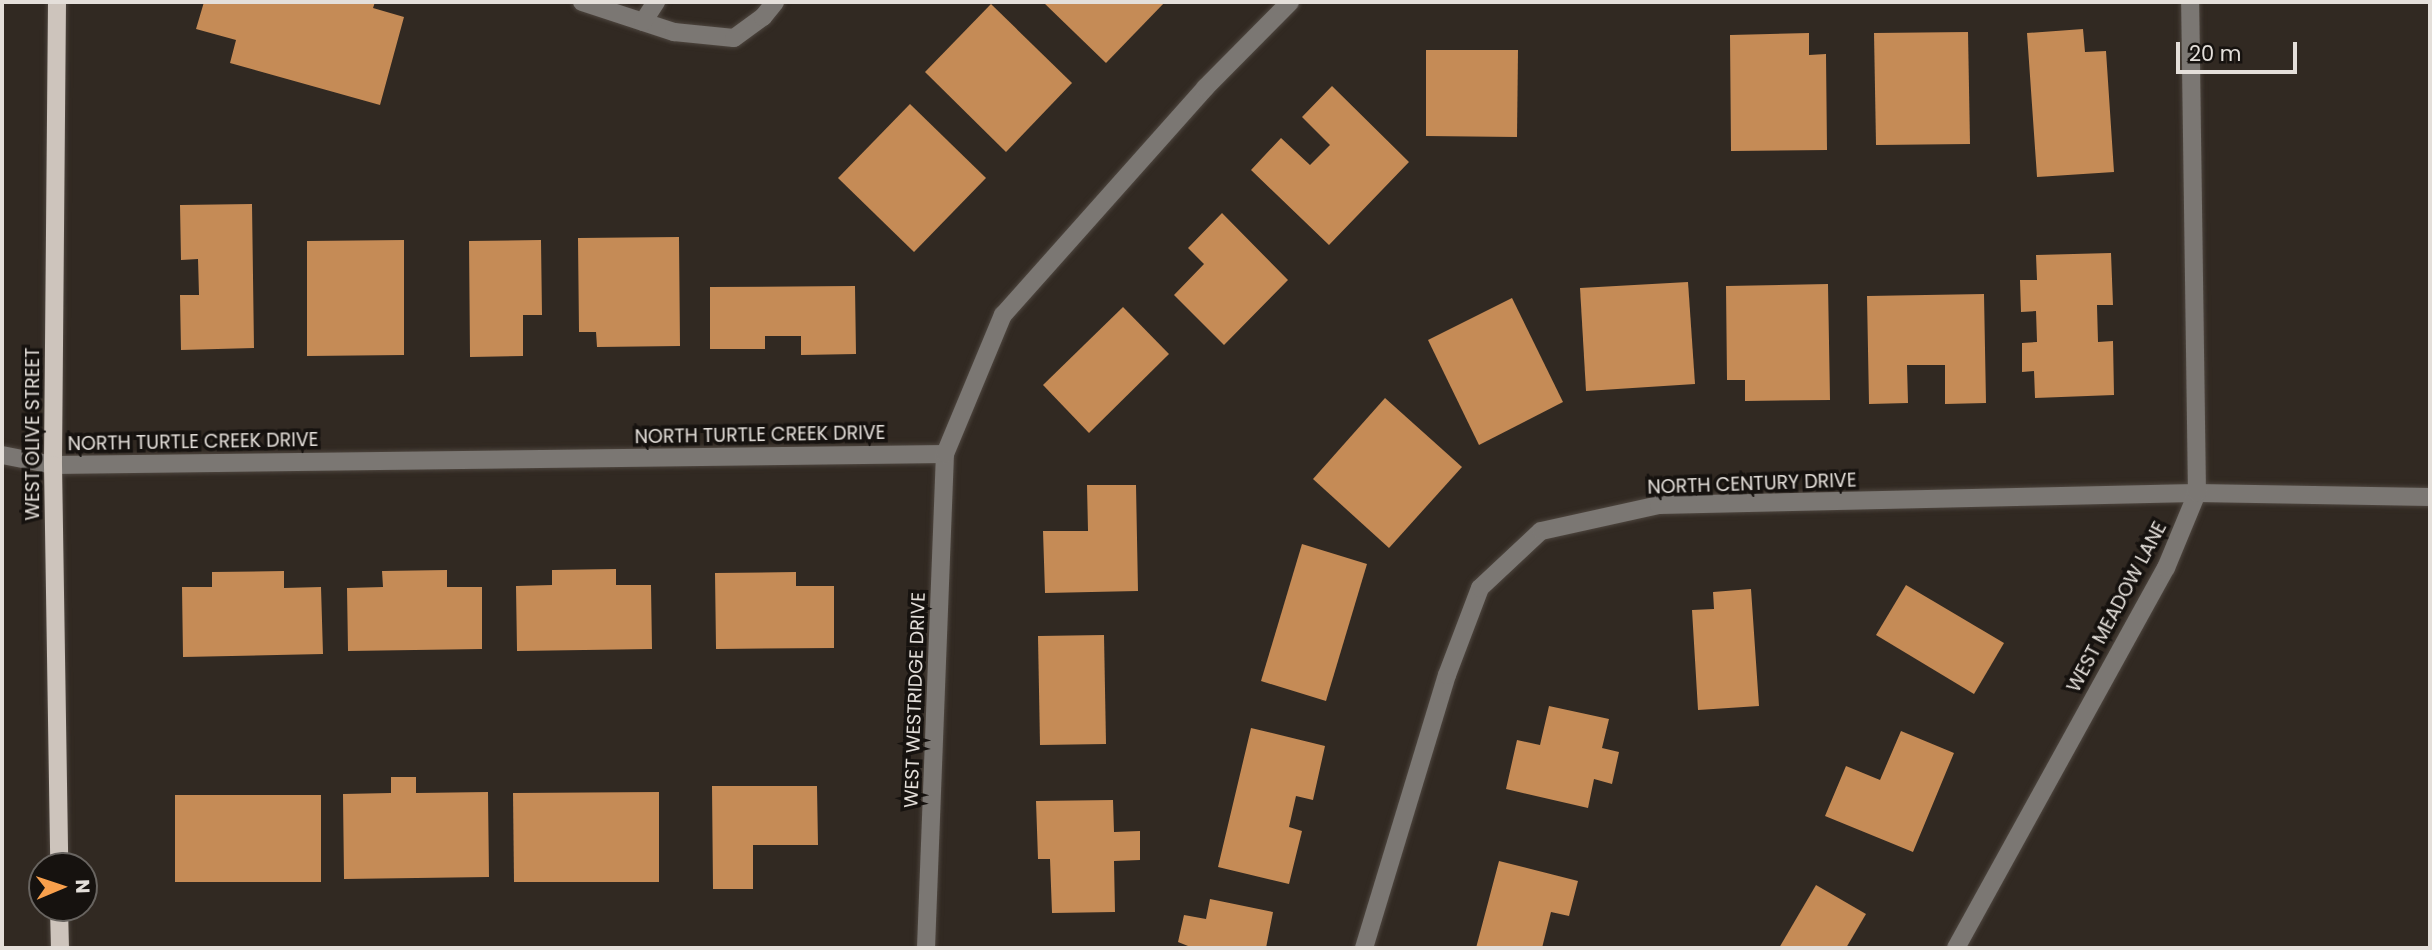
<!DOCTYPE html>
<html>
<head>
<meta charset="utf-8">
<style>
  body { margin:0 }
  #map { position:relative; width:2432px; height:950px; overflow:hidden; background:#312922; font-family:Poppins,sans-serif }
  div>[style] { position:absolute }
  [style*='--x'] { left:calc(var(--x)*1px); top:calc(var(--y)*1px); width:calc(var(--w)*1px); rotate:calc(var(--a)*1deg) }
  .building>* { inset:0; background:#c58b56 }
  .roads { filter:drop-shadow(0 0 2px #4e463f) drop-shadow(0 0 2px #4e463f) }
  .minor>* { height:18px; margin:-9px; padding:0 9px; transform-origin:9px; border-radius:9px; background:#7b7773 }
  .major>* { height:18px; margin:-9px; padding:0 9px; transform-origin:9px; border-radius:9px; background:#cdc4bc }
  span { translate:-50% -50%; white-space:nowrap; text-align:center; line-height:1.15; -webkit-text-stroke:7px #16120f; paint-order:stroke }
  .street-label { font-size:19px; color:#e4dfda }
  .frame { position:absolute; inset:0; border:4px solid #e4dfda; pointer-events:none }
  .north { position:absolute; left:28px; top:852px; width:70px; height:70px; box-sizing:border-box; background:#16120f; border:2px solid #686460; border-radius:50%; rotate:88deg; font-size:19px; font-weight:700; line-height:28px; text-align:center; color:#e4dfda }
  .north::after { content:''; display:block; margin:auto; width:24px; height:32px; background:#f9a04c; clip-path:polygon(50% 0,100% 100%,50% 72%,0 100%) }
  .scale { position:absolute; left:2176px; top:42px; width:121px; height:32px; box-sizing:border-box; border:4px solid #e4dfda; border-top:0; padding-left:9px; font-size:21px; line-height:24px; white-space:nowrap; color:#e4dfda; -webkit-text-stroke:5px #16120f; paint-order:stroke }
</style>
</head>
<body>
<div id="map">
  <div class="building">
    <i style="clip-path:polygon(204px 2px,375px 2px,373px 8px,404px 17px,380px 105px,230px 63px,236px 40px,196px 29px)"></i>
    <i style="clip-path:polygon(1043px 2px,1165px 2px,1106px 63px)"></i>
    <i style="clip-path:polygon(991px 4px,1072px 83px,1006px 152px,925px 72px)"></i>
    <i style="clip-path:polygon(2083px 29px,2085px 52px,2106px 51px,2114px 172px,2037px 177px,2027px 33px)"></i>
    <i style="clip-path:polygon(1968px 32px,1970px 144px,1876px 145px,1874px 33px)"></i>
    <i style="clip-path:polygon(1809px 33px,1809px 55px,1826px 54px,1827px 150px,1731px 151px,1730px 35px)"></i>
    <i style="clip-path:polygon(1426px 50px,1518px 50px,1517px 137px,1426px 136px)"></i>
    <i style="clip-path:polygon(1332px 86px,1409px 162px,1329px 245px,1251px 170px,1281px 138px,1310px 165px,1330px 145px,1302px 117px)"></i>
    <i style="clip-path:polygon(910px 104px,986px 178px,914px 252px,838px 178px)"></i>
    <i style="clip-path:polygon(252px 204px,254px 348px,181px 350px,180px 295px,199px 295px,198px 259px,181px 260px,180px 205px)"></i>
    <i style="clip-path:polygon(1222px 213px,1288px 280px,1224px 345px,1174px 295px,1204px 264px,1188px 248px)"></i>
    <i style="clip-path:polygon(679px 237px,680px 346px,597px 347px,596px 332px,579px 332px,578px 238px)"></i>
    <i style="clip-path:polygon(404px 240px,404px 355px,307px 356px,307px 241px)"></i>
    <i style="clip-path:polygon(541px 240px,542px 315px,523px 315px,523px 356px,470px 357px,469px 241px)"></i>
    <i style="clip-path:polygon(2111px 253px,2113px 305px,2097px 305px,2098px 342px,2113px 341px,2114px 395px,2035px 398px,2034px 371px,2022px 372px,2022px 343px,2037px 342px,2036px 311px,2021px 312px,2020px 280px,2037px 280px,2036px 255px)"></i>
    <i style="clip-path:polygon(1688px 282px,1695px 384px,1586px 391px,1580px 288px)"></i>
    <i style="clip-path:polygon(1828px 284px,1830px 400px,1745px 401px,1745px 380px,1727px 380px,1726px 286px)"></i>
    <i style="clip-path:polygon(855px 286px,856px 354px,801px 355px,801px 336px,765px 336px,765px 349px,710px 349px,710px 287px)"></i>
    <i style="clip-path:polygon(1984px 294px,1986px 403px,1945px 404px,1945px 365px,1907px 365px,1908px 403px,1869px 404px,1867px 296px)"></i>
    <i style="clip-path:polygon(1512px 298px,1563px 402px,1479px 445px,1428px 340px)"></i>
    <i style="clip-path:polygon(1123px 307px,1169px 354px,1089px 433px,1043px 385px)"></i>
    <i style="clip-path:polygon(1385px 398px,1462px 467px,1389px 548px,1313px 479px)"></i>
    <i style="clip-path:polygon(1087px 485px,1136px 485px,1138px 591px,1045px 593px,1043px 531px,1088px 531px)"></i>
    <i style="clip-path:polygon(1302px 544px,1367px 564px,1326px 701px,1261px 681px)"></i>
    <i style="clip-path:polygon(616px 569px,616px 585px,651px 585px,652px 649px,517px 651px,516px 586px,552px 585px,552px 570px)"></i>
    <i style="clip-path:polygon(447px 570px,447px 587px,482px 587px,482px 649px,348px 651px,347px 588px,383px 587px,382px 571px)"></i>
    <i style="clip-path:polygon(284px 571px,284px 588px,321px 587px,323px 654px,183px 657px,182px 587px,212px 587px,212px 572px)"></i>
    <i style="clip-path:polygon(796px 572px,796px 586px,834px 586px,834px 648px,716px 649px,715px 573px)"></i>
    <i style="clip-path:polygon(1906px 585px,2004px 643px,1974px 694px,1876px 635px)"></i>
    <i style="clip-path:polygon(1751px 589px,1759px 706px,1698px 710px,1692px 610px,1714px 609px,1713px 592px)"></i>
    <i style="clip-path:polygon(1104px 635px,1106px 744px,1040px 745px,1038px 636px)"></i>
    <i style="clip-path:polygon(1549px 706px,1609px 719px,1602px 748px,1619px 752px,1612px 784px,1594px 779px,1588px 808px,1506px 789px,1517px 740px,1540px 745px)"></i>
    <i style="clip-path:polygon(1251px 728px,1325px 746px,1313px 800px,1296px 796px,1289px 827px,1302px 831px,1289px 884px,1218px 867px)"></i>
    <i style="clip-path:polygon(1901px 731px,1954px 753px,1913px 852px,1825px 816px,1846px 766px,1880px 780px)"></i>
    <i style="clip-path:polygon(391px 777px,416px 777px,416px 793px,488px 792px,489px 877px,344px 879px,343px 794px,391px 793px)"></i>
    <i style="clip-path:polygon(712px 786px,817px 786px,818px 845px,753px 845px,753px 889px,713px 889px)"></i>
    <i style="clip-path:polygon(659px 792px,659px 882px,514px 882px,513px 793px)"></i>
    <i style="clip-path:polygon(175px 795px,321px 795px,321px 882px,175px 882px)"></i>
    <i style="clip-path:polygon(1113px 800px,1114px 832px,1140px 831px,1140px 860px,1114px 861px,1115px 912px,1052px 913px,1050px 859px,1038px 859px,1036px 801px)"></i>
    <i style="clip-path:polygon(1499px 861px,1578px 881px,1569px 916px,1551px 912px,1542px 948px,1476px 948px)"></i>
    <i style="clip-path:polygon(1816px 885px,1866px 914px,1846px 948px,1779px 948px)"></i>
    <i style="clip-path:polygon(1210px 899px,1273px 912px,1266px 948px,1193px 948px,1178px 942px,1184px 915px,1206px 919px)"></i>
  </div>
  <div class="roads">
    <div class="minor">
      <i style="--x:582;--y:2;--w:97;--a:18.1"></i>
      <i style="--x:674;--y:32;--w:60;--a:5.7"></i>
      <i style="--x:734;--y:38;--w:36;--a:-36"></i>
      <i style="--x:763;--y:17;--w:19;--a:-51"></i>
      <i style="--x:643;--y:22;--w:24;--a:-57"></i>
      <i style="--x:2;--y:455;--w:52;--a:11.1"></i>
      <i style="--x:53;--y:465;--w:892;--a:-0.71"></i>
      <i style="--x:926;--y:948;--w:494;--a:-87.8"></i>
      <i style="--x:945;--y:454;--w:151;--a:-67.4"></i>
      <i style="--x:1003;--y:315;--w:304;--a:-48.3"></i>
      <i style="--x:1205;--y:88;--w:121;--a:-45.3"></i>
      <i style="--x:1364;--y:948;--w:285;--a:-73.1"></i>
      <i style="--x:1447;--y:675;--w:93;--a:-69.2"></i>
      <i style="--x:1480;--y:588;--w:83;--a:-43.1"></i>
      <i style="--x:1541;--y:531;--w:121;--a:-12.4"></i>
      <i style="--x:1659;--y:505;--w:538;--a:-1.28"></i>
      <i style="--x:2197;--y:493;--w:233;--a:1"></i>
      <i style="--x:1956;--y:948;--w:434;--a:-61.1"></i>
      <i style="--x:2166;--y:568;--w:81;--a:-67.5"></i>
      <i style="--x:2197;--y:493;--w:491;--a:-90.8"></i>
    </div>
    <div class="major">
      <i style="--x:57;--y:2;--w:463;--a:90.5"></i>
      <i style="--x:53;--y:465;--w:401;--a:89.1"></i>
      <i style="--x:59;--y:908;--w:40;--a:88.6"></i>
    </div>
  </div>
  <div class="street-label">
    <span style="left:33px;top:434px;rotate:-90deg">WEST OLIVE STREET</span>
    <span style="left:760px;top:435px;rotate:-1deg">NORTH TURTLE CREEK DRIVE</span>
    <span style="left:193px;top:442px;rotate:-1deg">NORTH TURTLE CREEK DRIVE</span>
    <span style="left:1752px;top:484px;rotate:-2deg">NORTH CENTURY DRIVE</span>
    <span style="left:2117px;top:607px;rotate:-62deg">WEST MEADOW LANE</span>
    <span style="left:915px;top:700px;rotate:-88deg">WEST WESTRIDGE DRIVE</span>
  </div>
  <div class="frame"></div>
  <div class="north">N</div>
  <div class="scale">20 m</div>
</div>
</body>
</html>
